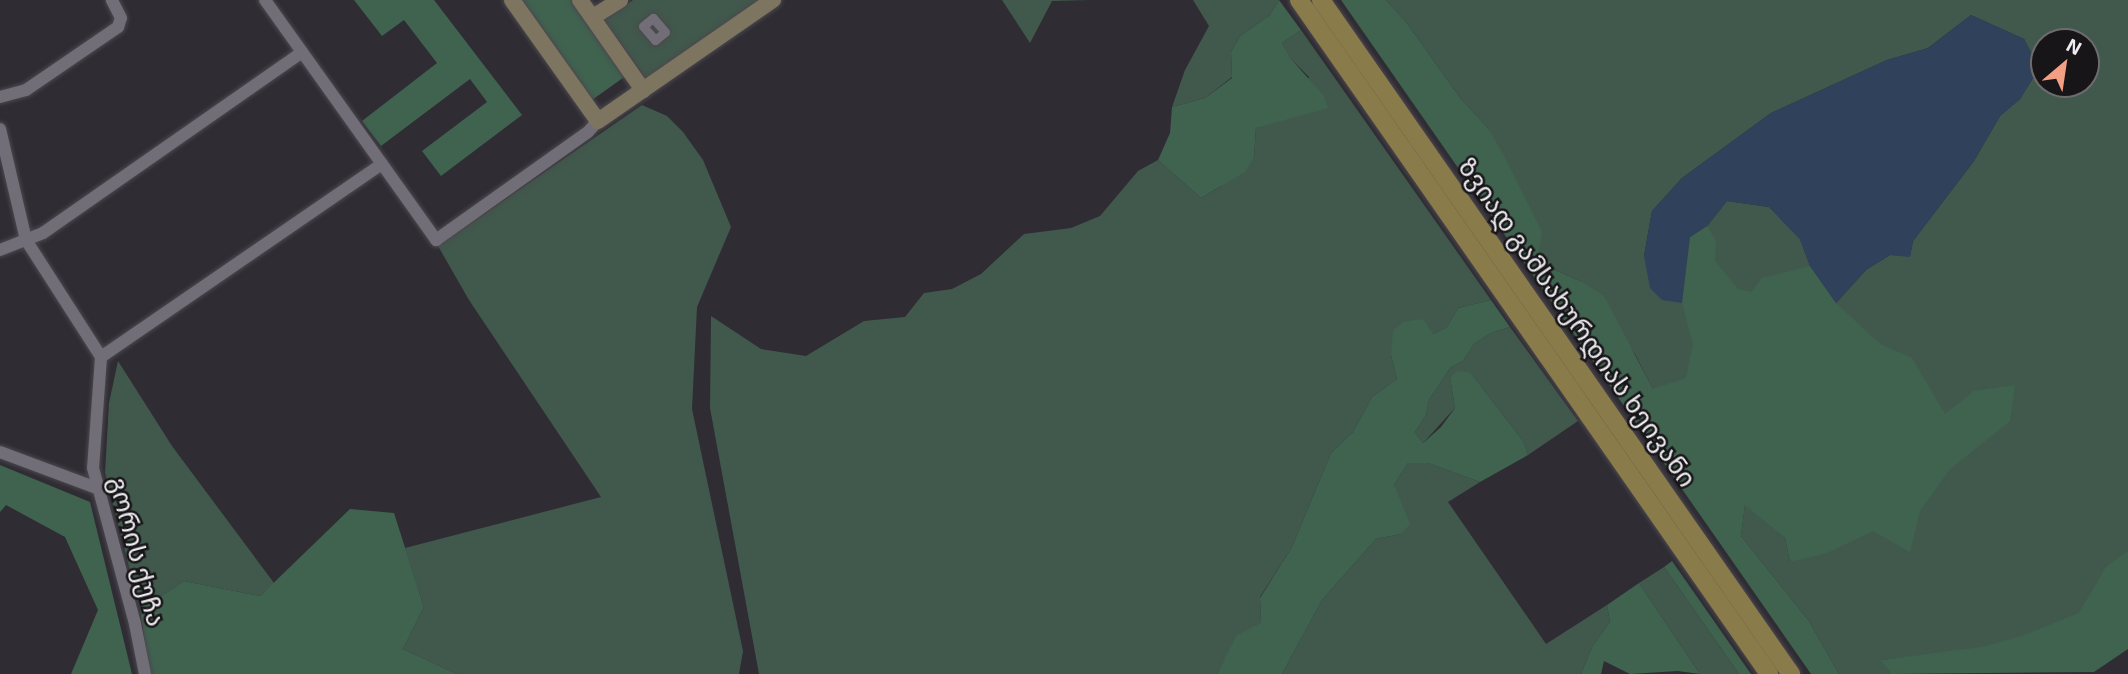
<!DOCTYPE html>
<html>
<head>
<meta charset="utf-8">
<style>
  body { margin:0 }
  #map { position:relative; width:2128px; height:674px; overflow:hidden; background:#2f2c33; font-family:"Exo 2","Noto Sans Georgian",sans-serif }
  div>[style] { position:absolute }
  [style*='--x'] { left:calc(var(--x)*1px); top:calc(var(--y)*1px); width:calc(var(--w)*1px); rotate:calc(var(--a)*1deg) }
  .green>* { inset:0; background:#41594c }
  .forest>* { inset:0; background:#406350 }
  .water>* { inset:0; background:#30415b }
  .roads { filter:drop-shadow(0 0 2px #4b484e) drop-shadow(0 0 2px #4b484e) }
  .pedestrian>* { height:9px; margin:-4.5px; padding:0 4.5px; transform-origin:4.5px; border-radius:4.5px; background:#726e77 }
  .minor>* { height:12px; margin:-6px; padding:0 6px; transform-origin:6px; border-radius:6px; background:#726e77 }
  .secondary>* { height:16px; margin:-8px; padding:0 8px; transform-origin:8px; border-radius:8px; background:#7e7561 }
  .primary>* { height:18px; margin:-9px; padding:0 9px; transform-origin:9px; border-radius:9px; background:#8a7b4b }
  span { translate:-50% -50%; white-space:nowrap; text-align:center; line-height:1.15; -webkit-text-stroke:5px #171518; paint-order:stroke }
  .street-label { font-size:26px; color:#eeecf0 }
  .north { position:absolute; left:2030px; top:28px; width:70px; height:70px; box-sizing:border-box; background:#171518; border:2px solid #6d6b6e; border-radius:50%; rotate:29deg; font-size:19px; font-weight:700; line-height:28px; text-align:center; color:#eeecf0 }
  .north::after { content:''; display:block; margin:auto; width:24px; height:32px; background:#f39f84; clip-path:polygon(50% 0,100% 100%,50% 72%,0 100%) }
</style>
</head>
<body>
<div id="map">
  <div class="green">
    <i style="clip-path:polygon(633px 0,760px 0,646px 79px,604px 20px)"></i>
    <i style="clip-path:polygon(1002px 0,1090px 0,1052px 1px,1030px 43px)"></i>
    <i style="clip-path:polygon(1193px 0,1279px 0,1270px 15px,1240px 36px,1231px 52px,1232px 77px,1205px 98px,1172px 107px,1185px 70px,1209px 26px)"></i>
    <i style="clip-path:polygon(evenodd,1386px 0,2128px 0,2128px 608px,2102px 635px,1882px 660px,1891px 674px,1839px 674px,1809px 621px,1741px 536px,1745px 504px,1785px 538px,1790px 562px,1810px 556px,1653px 389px,1635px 354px,1580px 281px,1537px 262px,1488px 128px,1461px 99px,1406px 22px,1386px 0,1971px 15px,2024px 39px,2039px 68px,2020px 99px,2000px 116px,1974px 161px,1913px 241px,1910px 256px,1890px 255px,1866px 270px,1836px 303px,1810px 266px,1800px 239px,1769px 207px,1727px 201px,1707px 226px,1690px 237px,1644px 256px,1652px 211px,1682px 178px,1771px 113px,1887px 60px,1928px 48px,1971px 15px,1386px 0,2044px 42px,2086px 42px,2086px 84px,2044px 84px,2044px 42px)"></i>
    <i style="clip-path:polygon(1301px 30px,1491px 300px,1458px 308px,1447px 327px,1391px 355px,1397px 379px,1372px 397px,1353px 432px,1331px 453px,1292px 547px,1260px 597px,1261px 623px,1225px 659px,1217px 674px,759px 674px,710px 408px,711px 316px,761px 349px,806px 356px,864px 321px,905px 317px,924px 293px,952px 289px,981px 274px,1024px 234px,1071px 228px,1100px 216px,1138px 171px,1158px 160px,1201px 198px,1220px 187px,1254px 157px,1256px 128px,1290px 116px,1309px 77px,1292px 60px,1282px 43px)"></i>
    <i style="clip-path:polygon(642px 105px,667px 116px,683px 132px,703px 160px,731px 227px,697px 307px,692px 409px,743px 651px,739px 674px,457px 674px,403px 649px,424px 607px,405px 548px,601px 497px,469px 300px,438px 246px)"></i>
    <i style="clip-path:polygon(1510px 327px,1578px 421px,1528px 455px,1523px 441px,1471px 373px,1450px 378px,1455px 408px,1423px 443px,1415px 432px,1426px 415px,1429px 400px,1451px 367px,1463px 361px,1474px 344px,1491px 333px)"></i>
    <i style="clip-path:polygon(118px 361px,172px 446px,274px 583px,260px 596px,184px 581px,140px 610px,105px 473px,109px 403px)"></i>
    <i style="clip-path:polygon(1408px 463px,1428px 463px,1480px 482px,1448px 502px,1546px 644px,1607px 605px,1610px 622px,1593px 645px,1581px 674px,1282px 674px,1322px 600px,1376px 539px,1401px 534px,1394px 485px)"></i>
    <i style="clip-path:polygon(1664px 567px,1739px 674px,1700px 674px,1639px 583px)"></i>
  </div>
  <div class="forest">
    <i style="clip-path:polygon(354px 0,434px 0,522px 115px,441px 176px,422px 151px,487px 102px,470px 79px,381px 146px,362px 121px,437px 63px,404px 20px,382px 36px)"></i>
    <i style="clip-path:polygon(519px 0,572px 0,627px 75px,592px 100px)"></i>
    <i style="clip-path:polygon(1279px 0,1301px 30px,1282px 43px,1292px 60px,1323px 95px,1328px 108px,1256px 128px,1254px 157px,1245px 172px,1201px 198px,1158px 160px,1170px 133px,1172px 107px,1205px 98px,1232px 78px,1231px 52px,1240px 36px,1270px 15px)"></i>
    <i style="clip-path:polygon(1341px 0,1386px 0,1406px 22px,1461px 99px,1488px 128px,1503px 154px,1542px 232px,1537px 262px,1580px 281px,1604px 296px,1653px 389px,1686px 378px,1693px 344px,1682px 303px,1690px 237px,1707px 226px,1716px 241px,1715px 261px,1738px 289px,1751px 292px,1762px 278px,1810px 266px,1836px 303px,1880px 344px,1912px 358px,1945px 414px,1974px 391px,2015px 385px,2010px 421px,1950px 469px,1920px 511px,1910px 552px,1873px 531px,1827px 553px,1790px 562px,1785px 538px,1745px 505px,1741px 536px,1809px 621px,1839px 674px,1811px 674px)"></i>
    <i style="clip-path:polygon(1491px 300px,1510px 327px,1491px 333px,1474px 344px,1463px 361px,1451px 367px,1429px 400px,1426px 415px,1415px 432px,1423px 443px,1441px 427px,1455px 408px,1450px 378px,1457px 371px,1471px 373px,1523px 441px,1528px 455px,1480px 482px,1428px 463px,1408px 463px,1394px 485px,1410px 524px,1401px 534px,1376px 539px,1322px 600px,1282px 674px,1217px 674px,1237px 635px,1261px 623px,1260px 598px,1292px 547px,1331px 453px,1353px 432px,1372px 397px,1397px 379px,1391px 355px,1393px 331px,1403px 322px,1423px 319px,1433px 334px,1447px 327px,1458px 308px)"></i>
    <i style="clip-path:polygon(0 465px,90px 502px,132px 674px,71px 674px,98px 610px,65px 537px,6px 505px,0 512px)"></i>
    <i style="clip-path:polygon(350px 509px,394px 513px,424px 607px,403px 649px,457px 674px,150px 674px,140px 610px,184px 581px,260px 596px)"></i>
    <i style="clip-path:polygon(2128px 551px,2128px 649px,2094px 672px,1891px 674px,1881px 660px,1982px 647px,2022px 636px,2079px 613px,2106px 567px)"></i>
    <i style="clip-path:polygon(1672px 561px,1751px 674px,1739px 674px,1664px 567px)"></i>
    <i style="clip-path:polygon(1639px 583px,1700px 674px,1678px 671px,1630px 674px,1604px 661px,1601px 674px,1581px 674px,1593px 645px,1610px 622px,1607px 605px)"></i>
  </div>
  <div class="water">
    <i style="clip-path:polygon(1971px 15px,2024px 39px,2039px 68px,2020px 99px,2000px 116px,1974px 161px,1913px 241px,1910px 257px,1890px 255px,1866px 270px,1836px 303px,1810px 266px,1800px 239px,1769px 207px,1727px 201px,1707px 226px,1690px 237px,1682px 303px,1662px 300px,1650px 288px,1644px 256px,1652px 211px,1682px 178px,1771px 113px,1887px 60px,1928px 48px)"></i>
  </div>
  <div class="roads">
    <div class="pedestrian">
      <i style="--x:653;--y:18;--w:18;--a:49"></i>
      <i style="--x:665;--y:32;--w:13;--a:141"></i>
      <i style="--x:655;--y:40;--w:18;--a:-131"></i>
      <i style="--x:643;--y:26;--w:13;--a:-39"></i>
    </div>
    <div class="minor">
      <i style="--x:265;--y:0;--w:295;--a:54.5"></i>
      <i style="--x:436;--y:240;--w:186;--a:-35.4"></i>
      <i style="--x:588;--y:132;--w:15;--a:-48"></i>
      <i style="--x:0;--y:97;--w:27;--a:-15"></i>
      <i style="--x:26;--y:90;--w:112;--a:-34.4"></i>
      <i style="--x:118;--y:27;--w:9;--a:-72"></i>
      <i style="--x:121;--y:18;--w:20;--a:-117"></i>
      <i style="--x:0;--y:129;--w:114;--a:76.8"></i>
      <i style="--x:26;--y:240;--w:139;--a:57.3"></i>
      <i style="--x:101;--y:357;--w:111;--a:94.1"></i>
      <i style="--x:93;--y:468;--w:162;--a:74.9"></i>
      <i style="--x:135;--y:624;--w:51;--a:78.7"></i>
      <i style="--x:0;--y:250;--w:46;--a:-21.6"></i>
      <i style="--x:43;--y:233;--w:316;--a:-34.9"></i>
      <i style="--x:101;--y:357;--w:341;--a:-34.5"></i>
      <i style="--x:0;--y:452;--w:106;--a:20.5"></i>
    </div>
    <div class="secondary">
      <i style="--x:512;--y:0;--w:148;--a:54.6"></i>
      <i style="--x:598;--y:121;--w:213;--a:-34.7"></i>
      <i style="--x:580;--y:0;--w:110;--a:55"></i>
      <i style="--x:593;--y:17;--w:32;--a:-32"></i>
    </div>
    <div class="primary">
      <i style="--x:1299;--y:0;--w:822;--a:55.11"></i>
      <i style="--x:1321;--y:0;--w:822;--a:55.11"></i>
    </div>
  </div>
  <div class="street-label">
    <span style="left:1578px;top:322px;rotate:55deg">ზვიად გამსახურდიას ხეივანი</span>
    <span style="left:138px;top:551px;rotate:75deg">გორის ქუჩა</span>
  </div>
  <div class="north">N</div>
</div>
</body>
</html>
